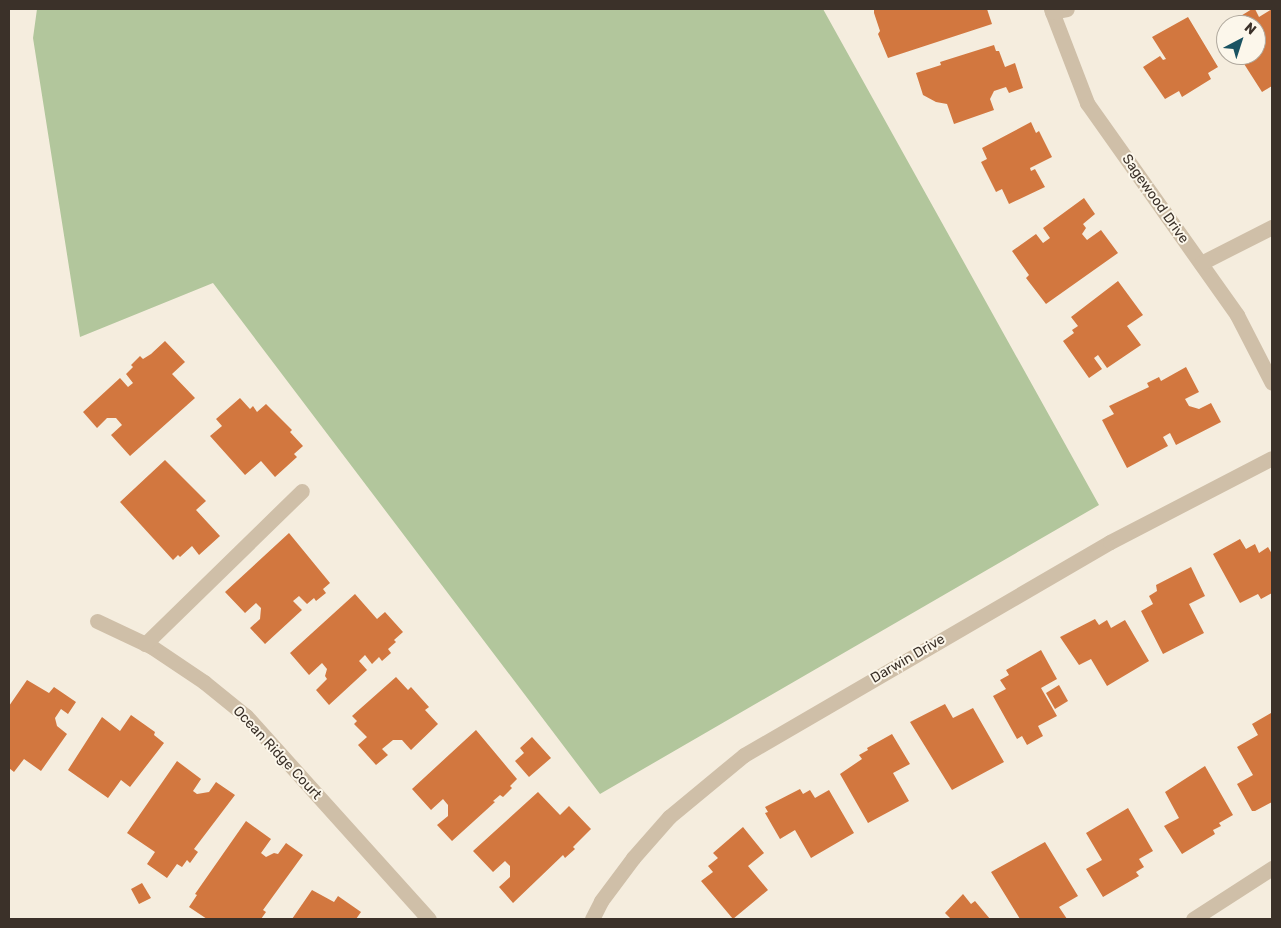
<!DOCTYPE html>
<html>
<head>
<meta charset="utf-8">
<style>
  body { margin:0 }
  #map { position:relative; width:1281px; height:928px; overflow:hidden; background:#f5edde; font-family:Rubik,sans-serif }
  div>[style] { position:absolute }
  [style*='--x'] { left:calc(var(--x)*1px); top:calc(var(--y)*1px); width:calc(var(--w)*1px); rotate:calc(var(--a)*1deg) }
  .green>* { inset:0; background:#b2c69c }
  .building>* { inset:0; background:#d2773f }
  .minor>* { height:15px; margin:-7.5px; padding:0 7.5px; transform-origin:7.5px; border-radius:7.5px; background:#cfbfa8 }
  span { translate:-50% -50%; white-space:nowrap; text-align:center; line-height:1.15; -webkit-text-stroke:4px #fcf7eb; paint-order:stroke }
  .street-label { font-size:14px; color:#3b3129 }
  .frame { position:absolute; inset:0; border:10px solid #3b3129; pointer-events:none }
  .north { position:absolute; left:1216px; top:15px; width:50px; height:50px; box-sizing:border-box; background:#fcf7eb; border:1px solid #afa89d; border-radius:50%; rotate:40deg; font-size:14px; font-weight:700; line-height:20px; text-align:center; color:#3b3129 }
  .north::after { content:''; display:block; margin:auto; width:18px; height:22px; background:#1a5362; clip-path:polygon(50% 0,100% 100%,50% 72%,0 100%) }
</style>
</head>
<body>
<div id="map">
  <div class="green">
    <i style="clip-path:polygon(37px 9px,823px 9px,1099px 505px,600px 794px,213px 283px,80px 337px,33px 38px)"></i>
  </div>
  <div class="building">
    <i style="clip-path:polygon(874px 9px,987px 9px,992px 24px,888px 58px,878px 34px,880px 31px,874px 13px)"></i>
    <i style="clip-path:polygon(1252px 9px,1255px 9px,1259px 17px,1272px 9px,1272px 86px,1262px 92px,1239px 56px,1256px 55px,1256px 25px,1233px 25px,1231px 22px)"></i>
    <i style="clip-path:polygon(1188px 17px,1218px 67px,1208px 73px,1211px 79px,1182px 97px,1179px 91px,1165px 99px,1143px 67px,1160px 56px,1163px 60px,1166px 59px,1152px 37px)"></i>
    <i style="clip-path:polygon(994px 45px,996px 51px,999px 51px,1005px 67px,1015px 63px,1023px 88px,1009px 93px,1006px 87px,994px 91px,990px 99px,994px 110px,954px 124px,947px 104px,936px 102px,923px 95px,916px 73px,941px 65px,940px 62px)"></i>
    <i style="clip-path:polygon(1031px 122px,1036px 133px,1039px 131px,1052px 157px,1030px 168px,1031px 171px,1035px 169px,1045px 187px,1009px 204px,1002px 189px,996px 192px,981px 162px,987px 159px,982px 148px)"></i>
    <i style="clip-path:polygon(1084px 198px,1095px 214px,1083px 224px,1086px 228px,1082px 234px,1087px 240px,1101px 230px,1118px 253px,1046px 304px,1026px 278px,1029px 275px,1012px 251px,1036px 234px,1043px 243px,1050px 238px,1043px 228px)"></i>
    <i style="clip-path:polygon(1118px 281px,1143px 315px,1127px 326px,1141px 345px,1107px 368px,1098px 355px,1094px 358px,1102px 369px,1089px 378px,1063px 341px,1074px 333px,1072px 330px,1078px 326px,1071px 317px)"></i>
    <i style="clip-path:polygon(165px 341px,185px 362px,172px 374px,195px 398px,130px 456px,111px 435px,122px 425px,116px 418px,107px 418px,97px 428px,83px 412px,120px 378px,128px 387px,133px 383px,126px 374px,133px 367px,131px 365px,140px 356px,143px 359px,151px 354px)"></i>
    <i style="clip-path:polygon(1186px 367px,1199px 392px,1185px 399px,1189px 406px,1199px 409px,1211px 403px,1221px 422px,1176px 445px,1170px 433px,1163px 437px,1168px 446px,1127px 468px,1102px 420px,1114px 414px,1109px 406px,1149px 387px,1147px 383px,1159px 377px,1161px 381px)"></i>
    <i style="clip-path:polygon(240px 398px,250px 409px,253px 406px,257px 412px,266px 404px,292px 430px,290px 432px,303px 446px,294px 454px,297px 457px,275px 477px,261px 461px,245px 475px,210px 436px,222px 426px,216px 419px)"></i>
    <i style="clip-path:polygon(165px 460px,206px 501px,196px 510px,220px 536px,199px 555px,192px 546px,180px 557px,178px 555px,173px 560px,120px 502px)"></i>
    <i style="clip-path:polygon(289px 533px,330px 583px,323px 589px,326px 593px,316px 601px,314px 598px,307px 604px,299px 596px,293px 601px,302px 610px,265px 644px,250px 628px,260px 619px,261px 608px,256px 603px,245px 613px,225px 592px)"></i>
    <i style="clip-path:polygon(1240px 539px,1246px 549px,1255px 544px,1259px 553px,1268px 547px,1272px 554px,1272px 593px,1261px 599px,1258px 594px,1240px 603px,1213px 554px)"></i>
    <i style="clip-path:polygon(1191px 567px,1205px 596px,1189px 604px,1204px 633px,1163px 654px,1141px 611px,1153px 604px,1149px 596px,1157px 591px,1156px 585px)"></i>
    <i style="clip-path:polygon(355px 594px,377px 619px,385px 612px,403px 632px,394px 640px,396px 642px,388px 649px,391px 653px,382px 661px,379px 657px,372px 664px,365px 655px,359px 661px,367px 670px,329px 705px,316px 690px,327px 679px,325px 676px,327px 669px,322px 663px,309px 675px,290px 653px)"></i>
    <i style="clip-path:polygon(1095px 619px,1099px 625px,1107px 620px,1111px 628px,1125px 620px,1149px 661px,1107px 686px,1091px 659px,1079px 665px,1060px 637px)"></i>
    <i style="clip-path:polygon(1041px 650px,1057px 679px,1041px 688px,1057px 716px,1038px 726px,1043px 736px,1027px 745px,1022px 736px,1017px 739px,993px 696px,1006px 689px,1000px 680px,1009px 675px,1006px 670px)"></i>
    <i style="clip-path:polygon(396px 677px,408px 690px,411px 687px,429px 707px,425px 710px,438px 724px,411px 750px,402px 740px,393px 740px,382px 749px,388px 755px,376px 765px,358px 745px,367px 737px,354px 724px,357px 721px,352px 716px)"></i>
    <i style="clip-path:polygon(27px 680px,49px 693px,54px 687px,76px 702px,68px 714px,61px 709px,55px 718px,57px 726px,67px 734px,41px 771px,24px 759px,14px 772px,9px 768px,9px 706px)"></i>
    <i style="clip-path:polygon(1059px 685px,1068px 701px,1055px 709px,1046px 693px)"></i>
    <i style="clip-path:polygon(945px 704px,953px 718px,973px 708px,1004px 762px,952px 790px,910px 722px)"></i>
    <i style="clip-path:polygon(1271px 713px,1272px 802px,1255px 811px,1252px 811px,1237px 784px,1253px 775px,1237px 747px,1258px 735px,1252px 724px)"></i>
    <i style="clip-path:polygon(131px 715px,155px 732px,154px 735px,164px 743px,130px 787px,121px 780px,108px 798px,68px 770px,102px 717px,120px 731px)"></i>
    <i style="clip-path:polygon(476px 730px,517px 779px,510px 786px,512px 788px,503px 797px,500px 795px,493px 801px,495px 802px,452px 841px,437px 825px,448px 816px,448px 805px,443px 799px,431px 810px,412px 789px)"></i>
    <i style="clip-path:polygon(892px 734px,910px 764px,893px 773px,909px 801px,868px 823px,840px 774px,862px 759px,859px 755px,868px 750px,867px 748px)"></i>
    <i style="clip-path:polygon(532px 737px,551px 758px,529px 777px,515px 761px,524px 753px,520px 748px)"></i>
    <i style="clip-path:polygon(177px 761px,201px 779px,193px 791px,197px 794px,209px 792px,216px 782px,235px 795px,194px 849px,198px 852px,190px 863px,187px 860px,182px 867px,177px 864px,167px 878px,147px 864px,155px 852px,127px 833px)"></i>
    <i style="clip-path:polygon(1205px 766px,1233px 815px,1219px 823px,1221px 826px,1213px 830px,1215px 834px,1182px 854px,1164px 826px,1179px 818px,1165px 792px)"></i>
    <i style="clip-path:polygon(800px 789px,803px 794px,810px 790px,815px 798px,829px 790px,854px 833px,811px 858px,795px 830px,780px 839px,765px 813px,768px 812px,765px 807px)"></i>
    <i style="clip-path:polygon(538px 792px,560px 815px,569px 806px,591px 829px,573px 847px,575px 849px,565px 858px,563px 855px,513px 903px,499px 887px,510px 877px,510px 866px,505px 861px,493px 872px,473px 851px)"></i>
    <i style="clip-path:polygon(1128px 808px,1153px 851px,1139px 859px,1144px 867px,1136px 872px,1139px 876px,1103px 897px,1086px 869px,1102px 860px,1086px 833px)"></i>
    <i style="clip-path:polygon(246px 821px,271px 839px,261px 853px,266px 857px,274px 853px,278px 854px,286px 843px,303px 855px,263px 910px,266px 912px,261px 919px,207px 919px,189px 907px,197px 895px,195px 894px)"></i>
    <i style="clip-path:polygon(743px 827px,764px 853px,748px 866px,768px 890px,733px 919px,701px 881px,713px 872px,708px 866px,718px 858px,713px 853px)"></i>
    <i style="clip-path:polygon(1045px 842px,1078px 896px,1059px 907px,1067px 919px,1020px 919px,991px 872px)"></i>
    <i style="clip-path:polygon(142px 883px,151px 898px,139px 904px,131px 889px)"></i>
    <i style="clip-path:polygon(312px 890px,334px 902px,338px 896px,361px 912px,356px 919px,292px 919px)"></i>
    <i style="clip-path:polygon(963px 894px,971px 904px,975px 901px,990px 919px,951px 919px,945px 913px)"></i>
  </div>
  <div class="minor">
    <i style="--x:1051;--y:9;--w:101;--a:69"></i>
    <i style="--x:1087;--y:103;--w:260;--a:54.7"></i>
    <i style="--x:1237;--y:315;--w:76;--a:62.8"></i>
    <i style="--x:1052;--y:12;--w:15;--a:-11"></i>
    <i style="--x:1201;--y:263;--w:80;--a:-26.9"></i>
    <i style="--x:97;--y:621;--w:61;--a:25.3"></i>
    <i style="--x:152;--y:647;--w:63;--a:33.9"></i>
    <i style="--x:204;--y:682;--w:54;--a:39"></i>
    <i style="--x:246;--y:716;--w:273;--a:48"></i>
    <i style="--x:145;--y:644;--w:219;--a:-44.3"></i>
    <i style="--x:592;--y:919;--w:20;--a:-63"></i>
    <i style="--x:601;--y:901;--w:54;--a:-53.3"></i>
    <i style="--x:633;--y:858;--w:55;--a:-48.7"></i>
    <i style="--x:669;--y:817;--w:97;--a:-39.6"></i>
    <i style="--x:744;--y:755;--w:423;--a:-30.2"></i>
    <i style="--x:1110;--y:542;--w:182;--a:-27.4"></i>
    <i style="--x:1193;--y:919;--w:94;--a:-32.8"></i>
  </div>
  <div class="street-label">
    <span style="left:1155px;top:199px;rotate:55deg">Sagewood Drive</span>
    <span style="left:908px;top:659px;rotate:-30deg">Darwin Drive</span>
    <span style="left:277px;top:753px;rotate:47deg">Ocean Ridge Court</span>
  </div>
  <div class="frame"></div>
  <div class="north">N</div>
</div>
</body>
</html>
